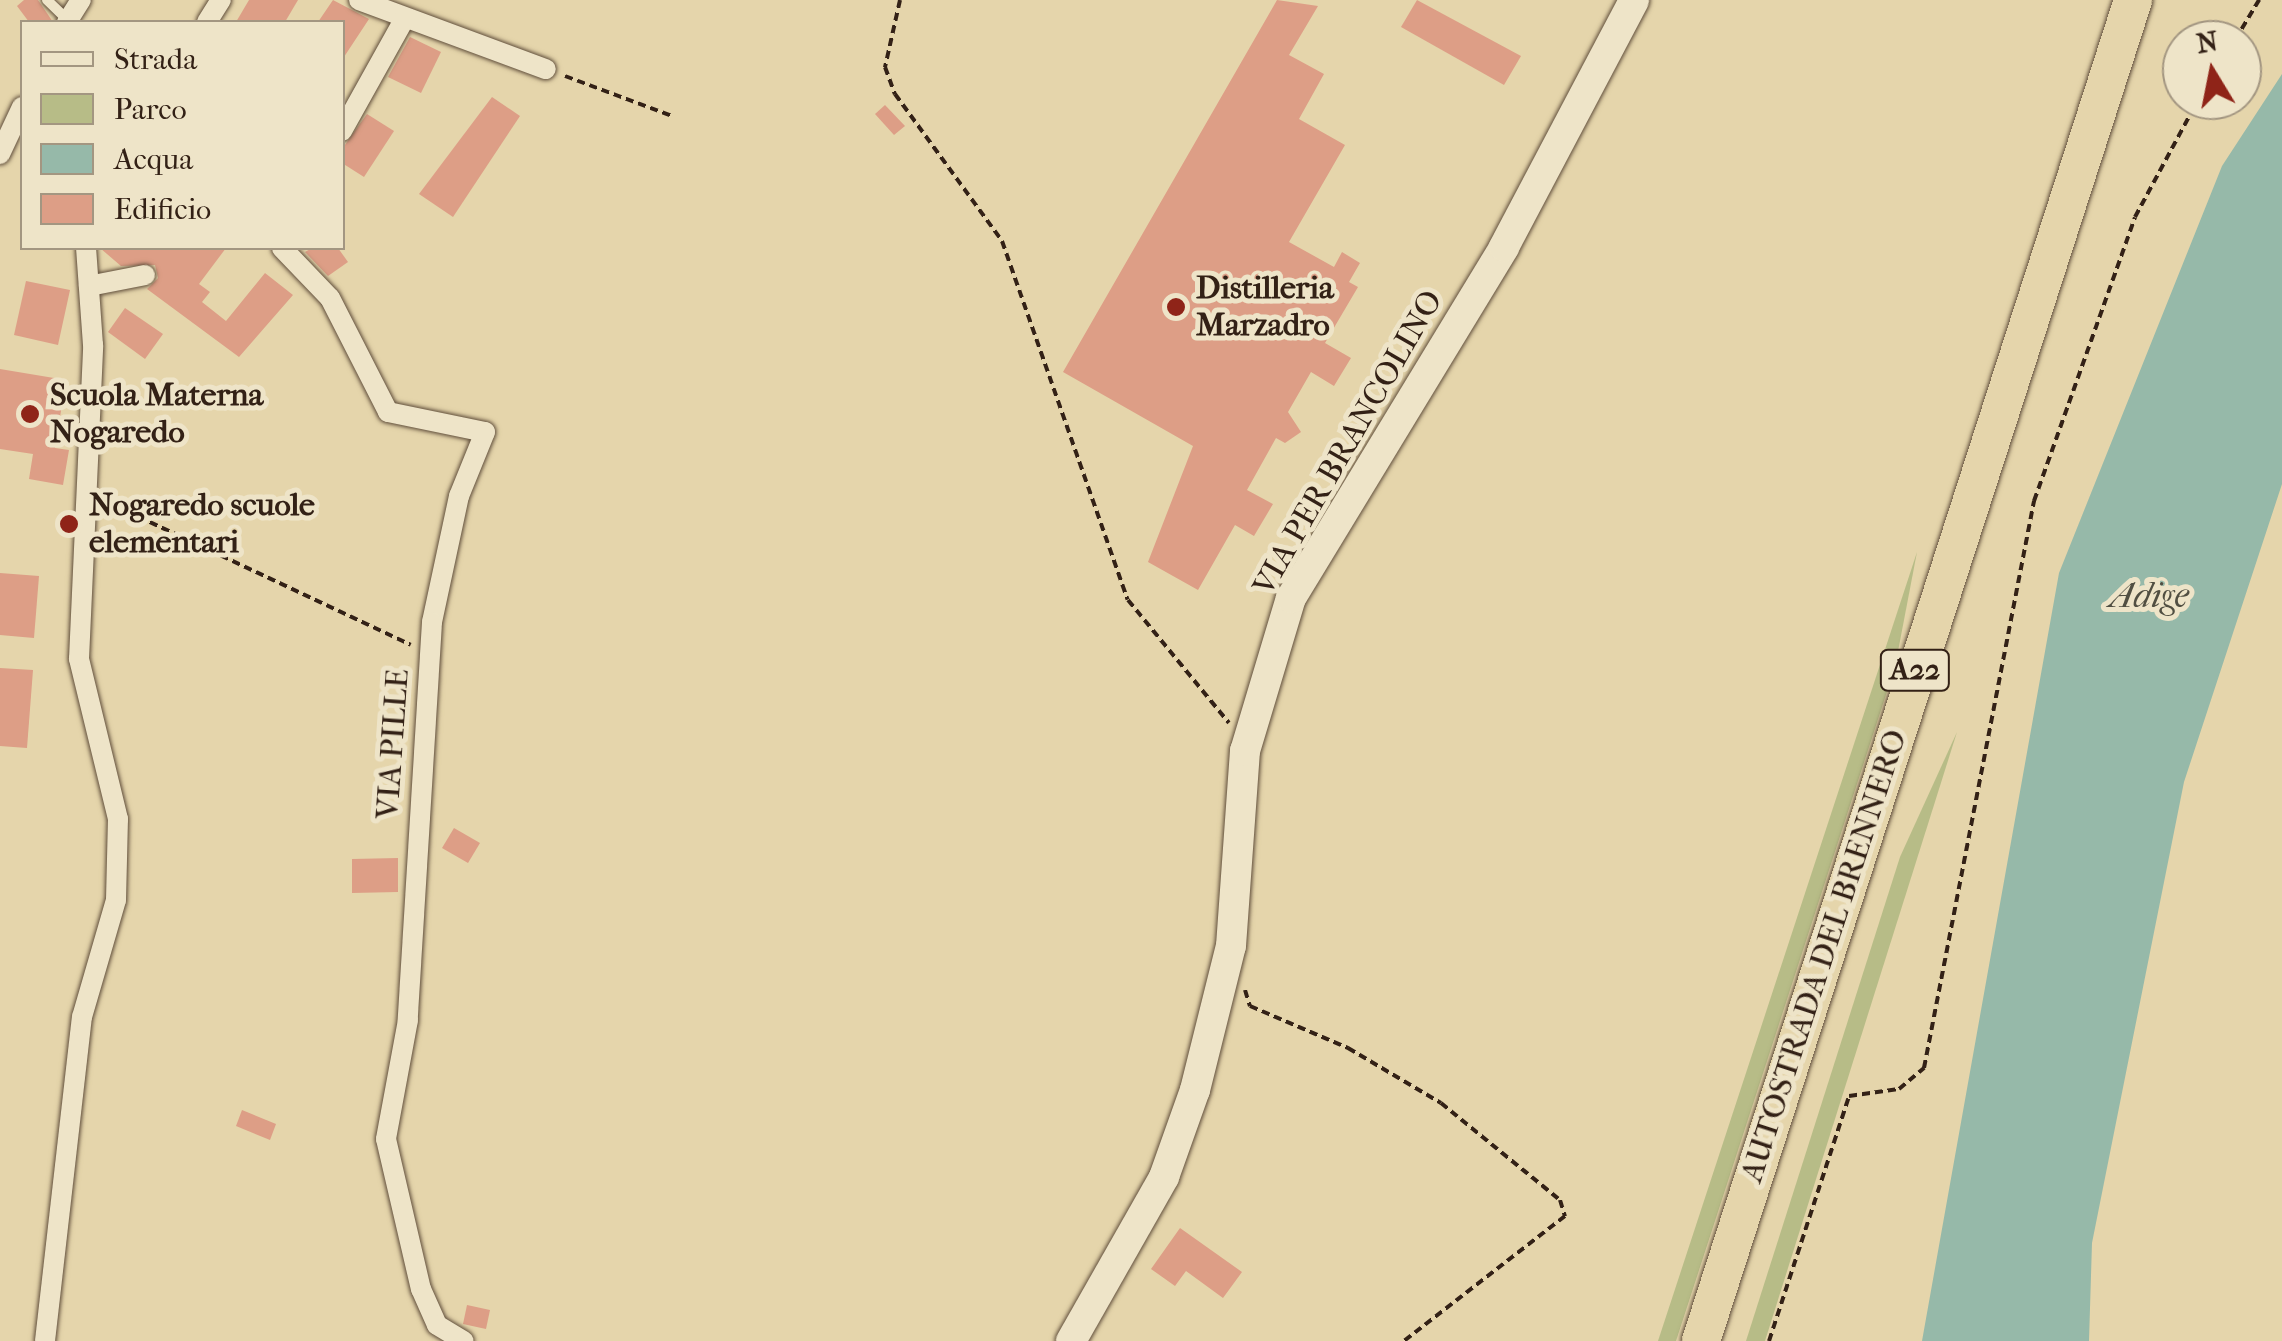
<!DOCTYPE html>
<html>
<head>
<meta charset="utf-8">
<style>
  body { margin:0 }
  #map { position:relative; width:2282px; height:1341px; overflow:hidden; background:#e5d5ab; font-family:"IM FELL French Canon",serif }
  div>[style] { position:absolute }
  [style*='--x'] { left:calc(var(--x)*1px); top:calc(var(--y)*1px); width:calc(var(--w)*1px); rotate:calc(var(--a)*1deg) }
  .green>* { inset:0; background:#b7bc87 }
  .water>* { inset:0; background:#96b9a9 }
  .building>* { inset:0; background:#dd9e86 }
  .path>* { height:4px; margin-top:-2px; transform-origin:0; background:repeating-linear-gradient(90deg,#332116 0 8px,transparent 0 13px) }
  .roads { filter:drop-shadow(0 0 2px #604e3b) drop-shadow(0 0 2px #604e3b) }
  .lane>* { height:10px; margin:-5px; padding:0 5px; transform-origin:5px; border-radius:5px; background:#eee4c8 }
  .street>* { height:20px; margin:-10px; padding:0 10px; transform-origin:10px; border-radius:10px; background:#eee4c8 }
  .secondary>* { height:30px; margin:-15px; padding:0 15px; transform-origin:15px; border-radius:15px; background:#eee4c8 }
  .highway>* { height:38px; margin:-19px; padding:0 19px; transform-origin:19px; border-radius:19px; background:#e5d5ab }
  .dots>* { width:28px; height:28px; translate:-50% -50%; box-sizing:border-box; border:5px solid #eee4c8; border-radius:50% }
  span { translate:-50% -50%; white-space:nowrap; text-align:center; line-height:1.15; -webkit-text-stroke:10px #eee4c8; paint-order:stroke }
  .shield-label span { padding:2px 8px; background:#eee4c8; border:2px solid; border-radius:8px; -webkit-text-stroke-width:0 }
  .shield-label { font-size:30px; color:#332116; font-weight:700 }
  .poi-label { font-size:32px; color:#332116; font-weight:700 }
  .left { translate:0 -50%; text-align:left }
  .street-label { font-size:32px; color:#332116 }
  .water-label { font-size:35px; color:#514f42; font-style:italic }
  .legend { position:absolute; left:20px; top:20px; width:325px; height:230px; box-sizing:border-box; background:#eee4c8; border:2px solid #a39681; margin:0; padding:12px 18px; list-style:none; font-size:30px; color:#332116 }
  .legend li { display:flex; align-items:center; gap:20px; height:50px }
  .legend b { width:50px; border:2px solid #a39681 }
  .north { position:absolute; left:2162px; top:20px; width:100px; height:100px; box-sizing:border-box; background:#eee4c8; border:2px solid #a39681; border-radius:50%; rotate:350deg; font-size:28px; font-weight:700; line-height:40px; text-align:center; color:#332116 }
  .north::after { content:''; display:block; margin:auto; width:35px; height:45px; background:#8f2418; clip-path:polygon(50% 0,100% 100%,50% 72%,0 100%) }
</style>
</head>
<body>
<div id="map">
  <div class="green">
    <i style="clip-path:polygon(1917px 552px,1895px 667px,1676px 1341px,1658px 1341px)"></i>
    <i style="clip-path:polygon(1957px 732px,1765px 1341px,1746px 1341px,1900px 857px)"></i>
  </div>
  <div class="water">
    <i style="clip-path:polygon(2282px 74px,2282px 484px,2184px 782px,2092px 1243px,2089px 1341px,1922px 1341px,2059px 573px,2222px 166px)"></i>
  </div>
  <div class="building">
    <i style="clip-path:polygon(24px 0,38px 0,53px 22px,29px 22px,17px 6px)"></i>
    <i style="clip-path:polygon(249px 0,298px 0,285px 22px,236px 22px)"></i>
    <i style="clip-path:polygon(333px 0,369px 19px,342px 60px,342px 22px,318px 22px)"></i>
    <i style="clip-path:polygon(1277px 0,1318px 6px,1289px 55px,1324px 74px,1299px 119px,1345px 145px,1289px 242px,1334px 267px,1342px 252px,1360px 263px,1349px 282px,1358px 287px,1325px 343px,1351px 358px,1334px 386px,1311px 372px,1288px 412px,1301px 432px,1285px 443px,1276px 438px,1247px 490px,1273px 504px,1254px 536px,1235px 525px,1198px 590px,1148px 562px,1193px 446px,1063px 372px)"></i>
    <i style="clip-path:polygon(1417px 0,1521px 56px,1504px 85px,1401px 27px)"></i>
    <i style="clip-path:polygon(410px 37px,441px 52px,421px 93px,388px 77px)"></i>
    <i style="clip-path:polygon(492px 97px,520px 116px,453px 217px,419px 194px)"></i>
    <i style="clip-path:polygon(885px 105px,905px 126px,894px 135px,875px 114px)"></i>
    <i style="clip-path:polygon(367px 114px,394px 131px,364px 177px,342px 163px,342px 149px)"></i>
    <i style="clip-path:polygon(100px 248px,226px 248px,199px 284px,210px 292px,202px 302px,226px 321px,265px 273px,293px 295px,239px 357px,147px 289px,158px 278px,155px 265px,121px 266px)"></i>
    <i style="clip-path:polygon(312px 248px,338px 248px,348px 262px,328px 276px,305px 252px)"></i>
    <i style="clip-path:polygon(26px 281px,70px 290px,58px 345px,14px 335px)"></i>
    <i style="clip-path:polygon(125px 308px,163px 334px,145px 359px,108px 332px)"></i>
    <i style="clip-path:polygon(0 369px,66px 380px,55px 448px,69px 450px,63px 485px,29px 479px,33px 454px,0 449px)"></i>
    <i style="clip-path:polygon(0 573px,39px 576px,34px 638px,0 635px)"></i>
    <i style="clip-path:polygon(0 668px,33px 670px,27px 748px,0 746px)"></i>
    <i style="clip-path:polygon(454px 828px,480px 843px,468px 863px,442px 848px)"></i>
    <i style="clip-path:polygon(398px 858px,398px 892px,352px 893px,352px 859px)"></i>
    <i style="clip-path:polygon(242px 1110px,276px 1124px,270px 1140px,236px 1126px)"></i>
    <i style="clip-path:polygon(1180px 1228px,1242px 1272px,1223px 1298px,1186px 1271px,1175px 1286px,1151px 1269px)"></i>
    <i style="clip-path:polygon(467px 1305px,490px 1310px,486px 1329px,463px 1324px)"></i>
  </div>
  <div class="path">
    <i style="--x:900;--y:0;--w:69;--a:102.6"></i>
    <i style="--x:885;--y:67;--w:29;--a:70"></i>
    <i style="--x:895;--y:94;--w:182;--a:53.9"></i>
    <i style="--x:1002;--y:241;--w:380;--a:70.7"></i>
    <i style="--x:1128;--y:600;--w:159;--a:50.6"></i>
    <i style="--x:2235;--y:40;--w:47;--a:-59"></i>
    <i style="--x:565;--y:76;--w:114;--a:20.5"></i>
    <i style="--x:103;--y:500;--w:340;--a:25.2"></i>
    <i style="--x:1245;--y:990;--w:17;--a:73"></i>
    <i style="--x:1250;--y:1006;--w:107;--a:23.2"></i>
    <i style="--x:1348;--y:1048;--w:108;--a:30.6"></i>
    <i style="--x:1441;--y:1103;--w:154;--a:39.2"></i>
    <i style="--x:1560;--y:1200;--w:17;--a:73"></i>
    <i style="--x:1565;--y:1216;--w:204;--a:142.2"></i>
    <i style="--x:1769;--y:1341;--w:258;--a:-71.9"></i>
    <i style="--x:1849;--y:1096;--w:50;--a:-8"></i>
    <i style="--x:1899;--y:1089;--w:33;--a:-40"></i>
    <i style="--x:1924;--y:1068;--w:578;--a:-79.02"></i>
    <i style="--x:2034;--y:501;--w:301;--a:-70.4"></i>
    <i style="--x:2135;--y:217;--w:133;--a:-61.7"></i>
  </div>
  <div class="roads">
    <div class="lane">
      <i style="--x:47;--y:0;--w:29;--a:44"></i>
    </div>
    <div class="street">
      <i style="--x:359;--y:0;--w:199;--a:20.3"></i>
      <i style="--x:67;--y:22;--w:26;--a:-58"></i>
      <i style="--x:207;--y:22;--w:26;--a:-58"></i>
      <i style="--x:342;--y:131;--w:129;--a:-60.9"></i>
      <i style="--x:0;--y:154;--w:52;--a:-64.9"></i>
      <i style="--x:282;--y:248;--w:69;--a:46.2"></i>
      <i style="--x:330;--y:298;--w:128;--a:63"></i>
      <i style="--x:388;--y:412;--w:99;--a:11.7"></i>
      <i style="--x:485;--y:432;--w:69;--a:112.1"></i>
      <i style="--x:459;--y:496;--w:129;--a:102.1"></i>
      <i style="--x:432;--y:622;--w:399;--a:93.5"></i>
      <i style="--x:408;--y:1020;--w:121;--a:100.5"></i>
      <i style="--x:386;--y:1139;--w:154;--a:76.9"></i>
      <i style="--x:421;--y:1289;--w:39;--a:66"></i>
      <i style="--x:437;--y:1325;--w:31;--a:31"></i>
      <i style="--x:89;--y:286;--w:57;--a:-11.1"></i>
      <i style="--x:45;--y:1341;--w:326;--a:-83.5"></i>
      <i style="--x:82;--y:1017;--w:122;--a:-73.8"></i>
      <i style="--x:116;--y:900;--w:81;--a:-88.6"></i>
      <i style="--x:118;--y:819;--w:165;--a:-103.7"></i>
      <i style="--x:79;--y:659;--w:314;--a:-87.4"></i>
      <i style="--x:93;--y:345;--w:97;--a:-94.1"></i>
    </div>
    <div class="secondary">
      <i style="--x:1071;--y:1341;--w:189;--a:-60.4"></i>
      <i style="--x:1164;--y:1177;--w:92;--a:-70.4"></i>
      <i style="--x:1195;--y:1090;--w:148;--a:-76"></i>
      <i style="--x:1231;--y:946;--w:196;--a:-85.9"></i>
      <i style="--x:1245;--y:751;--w:160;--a:-73.3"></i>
      <i style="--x:1291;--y:598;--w:411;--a:-58.7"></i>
      <i style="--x:1504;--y:247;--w:279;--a:-62.2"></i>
    </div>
    <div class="highway">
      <i style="--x:1701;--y:1341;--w:1409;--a:-72.14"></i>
    </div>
  </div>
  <div class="dots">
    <i style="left:1176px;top:307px;background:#8f2418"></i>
    <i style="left:30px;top:414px;background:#8f2418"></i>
    <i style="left:69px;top:524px;background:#8f2418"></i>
  </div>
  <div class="shield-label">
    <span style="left:1915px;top:670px">A22</span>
  </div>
  <div class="poi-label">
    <span class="left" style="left:1196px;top:307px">Distilleria<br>Marzadro</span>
    <span class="left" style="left:50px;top:414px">Scuola Materna<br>Nogaredo</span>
    <span class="left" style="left:89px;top:524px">Nogaredo scuole<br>elementari</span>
  </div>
  <div class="street-label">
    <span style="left:1348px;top:443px;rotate:-60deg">VIA PER BRANCOLINO</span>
    <span style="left:393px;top:744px;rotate:-86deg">VIA PILLE</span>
    <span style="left:1824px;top:956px;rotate:-72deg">AUTOSTRADA DEL BRENNERO</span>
  </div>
  <div class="water-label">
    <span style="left:2149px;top:596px">Adige</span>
  </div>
  <ul class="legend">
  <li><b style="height:12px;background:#eee4c8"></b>Strada</li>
  <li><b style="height:28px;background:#b7bc87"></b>Parco</li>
  <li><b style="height:28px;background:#96b9a9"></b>Acqua</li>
  <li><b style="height:28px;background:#dd9e86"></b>Edificio</li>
  </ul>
  <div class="north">N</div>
</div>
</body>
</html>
